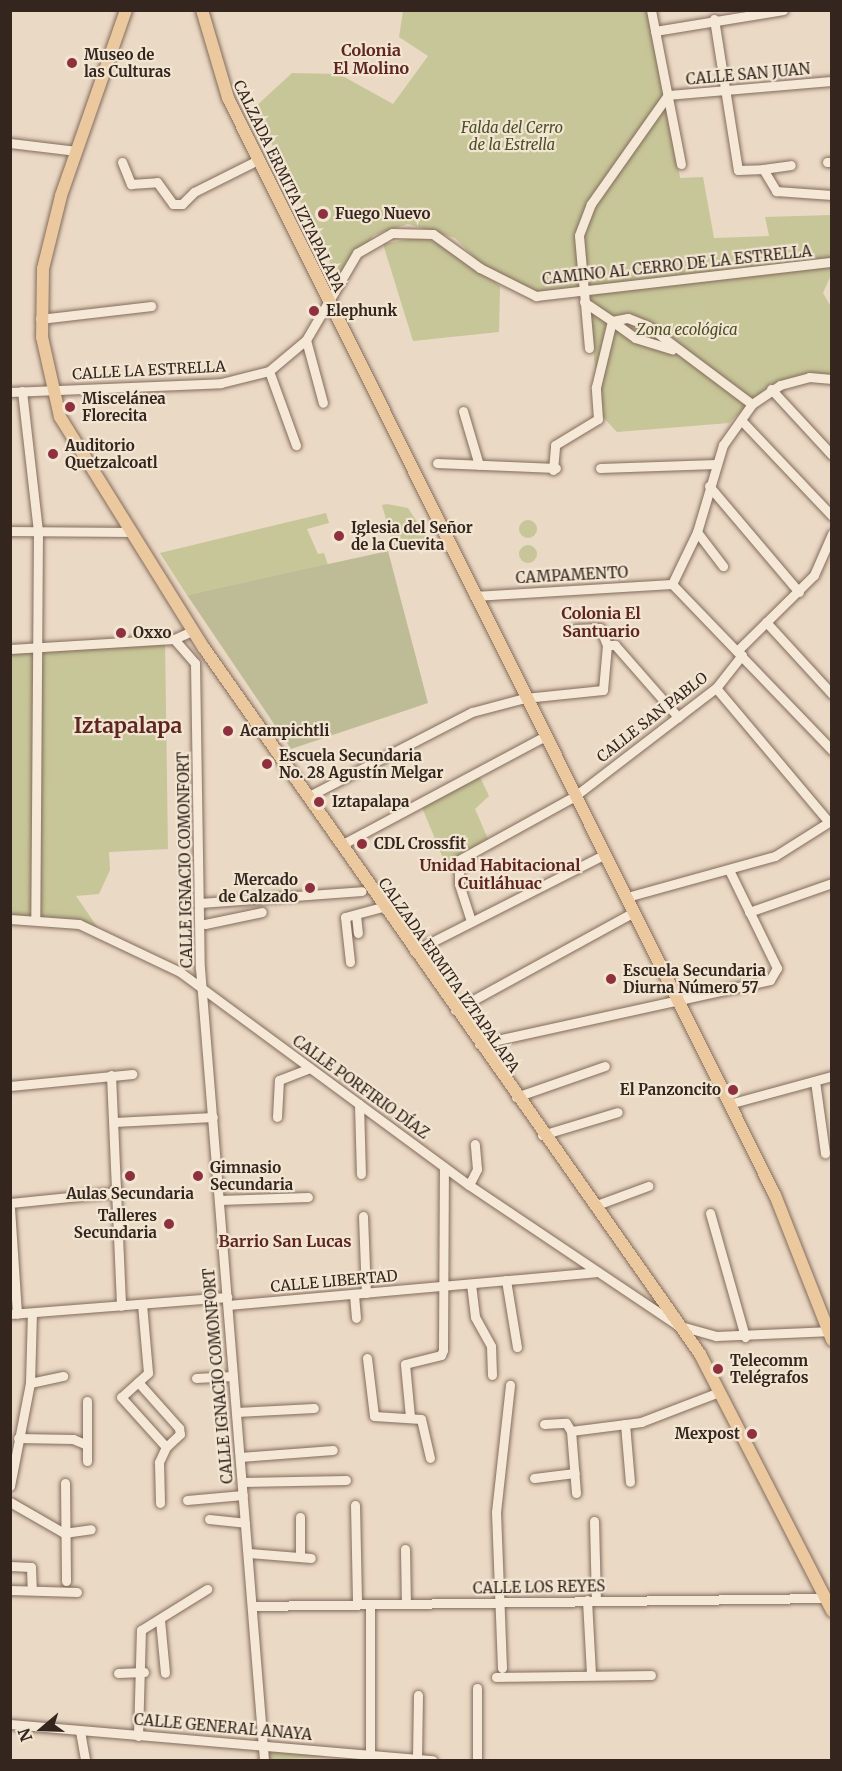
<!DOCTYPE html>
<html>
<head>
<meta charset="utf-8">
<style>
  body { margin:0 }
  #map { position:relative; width:842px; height:1771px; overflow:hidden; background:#ead9c4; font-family:Merriweather,serif }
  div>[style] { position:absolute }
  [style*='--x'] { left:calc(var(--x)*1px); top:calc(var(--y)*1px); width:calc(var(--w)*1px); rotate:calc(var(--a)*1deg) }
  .green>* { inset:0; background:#c7c698 }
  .round { border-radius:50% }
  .cemetery>* { inset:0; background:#bdbc97 }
  .roads { filter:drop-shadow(0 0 2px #836b5c) drop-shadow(0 0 2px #836b5c) }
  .minor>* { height:9px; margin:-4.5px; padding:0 4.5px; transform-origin:4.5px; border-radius:4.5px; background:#f6e8d6 }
  .major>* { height:12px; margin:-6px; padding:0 6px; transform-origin:6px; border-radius:6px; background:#ebc89e }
  .dots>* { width:16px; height:16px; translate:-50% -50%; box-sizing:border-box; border:3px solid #f2e5d2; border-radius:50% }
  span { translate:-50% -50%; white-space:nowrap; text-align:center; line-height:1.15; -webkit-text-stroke:4.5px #f2e5d2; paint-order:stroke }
  .poi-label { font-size:15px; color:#34261e; font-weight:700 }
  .left { translate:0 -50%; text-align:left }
  .right { translate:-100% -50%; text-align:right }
  .street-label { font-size:15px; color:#34261e }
  .park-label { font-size:15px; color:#4b4f27; font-style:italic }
  .neighbourhood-label { font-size:16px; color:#5e2521; font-weight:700 }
  .district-label { font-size:21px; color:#5e2521; font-weight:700 }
  .frame { position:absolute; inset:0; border:12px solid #34261e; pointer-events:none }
  .north { position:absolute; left:12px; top:1699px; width:60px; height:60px; -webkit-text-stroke:4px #f2e5d2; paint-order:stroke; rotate:251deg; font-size:16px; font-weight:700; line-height:24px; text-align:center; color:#34261e }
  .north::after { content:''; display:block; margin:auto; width:21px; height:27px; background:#34261e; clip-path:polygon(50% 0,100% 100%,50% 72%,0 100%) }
</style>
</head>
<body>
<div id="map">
  <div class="green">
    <i style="clip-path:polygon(403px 11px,657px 11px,680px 178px,703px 177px,714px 238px,769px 236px,765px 217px,831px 215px,831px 275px,823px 293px,831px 307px,831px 378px,770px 384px,729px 423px,617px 432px,601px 415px,586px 291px,541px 295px,484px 267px,455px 238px,408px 224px,374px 235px,338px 279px,254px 108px,292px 73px,339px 74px,393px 104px,428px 56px,399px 37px)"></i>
    <i style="clip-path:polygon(420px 237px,445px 245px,500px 286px,499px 332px,413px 341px,383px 244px)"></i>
    <i style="clip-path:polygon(387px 504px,408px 508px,430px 542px,395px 550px,382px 505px)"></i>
    <i style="clip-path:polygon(326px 513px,329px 523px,307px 529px,318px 554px,324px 553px,328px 565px,322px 566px,187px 595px,160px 553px)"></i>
    <i class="round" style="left:519px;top:520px;width:18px;height:18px"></i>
    <i class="round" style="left:519px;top:545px;width:18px;height:18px"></i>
    <i style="clip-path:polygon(165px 641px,168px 849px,109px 852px,110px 870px,99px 894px,76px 896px,98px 928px,61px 918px,11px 916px,10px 652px)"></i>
    <i style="clip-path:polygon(478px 773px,489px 796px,475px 809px,488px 839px,445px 863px,421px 805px)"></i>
    <i style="clip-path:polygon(268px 1748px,321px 1752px,325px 1757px,269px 1760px)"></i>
  </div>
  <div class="cemetery">
    <i style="clip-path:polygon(388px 551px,428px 703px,291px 749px,187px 595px)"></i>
  </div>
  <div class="roads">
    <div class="minor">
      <i style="--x:651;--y:10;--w:157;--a:79"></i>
      <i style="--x:714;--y:19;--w:153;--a:81"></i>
      <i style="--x:738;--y:170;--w:25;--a:-2"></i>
      <i style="--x:763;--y:169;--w:26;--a:59"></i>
      <i style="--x:776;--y:191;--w:56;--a:4.1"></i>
      <i style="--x:655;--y:31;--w:130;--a:-9.3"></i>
      <i style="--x:10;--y:143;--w:67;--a:6.8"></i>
      <i style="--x:122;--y:162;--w:24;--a:68"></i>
      <i style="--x:131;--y:184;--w:26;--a:-4"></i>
      <i style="--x:157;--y:182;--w:27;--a:54"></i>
      <i style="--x:173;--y:204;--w:9;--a:0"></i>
      <i style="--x:182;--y:204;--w:17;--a:-45"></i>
      <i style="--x:194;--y:192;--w:72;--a:-26.6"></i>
      <i style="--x:827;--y:162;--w:5;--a:0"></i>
      <i style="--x:763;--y:169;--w:28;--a:-8"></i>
      <i style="--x:584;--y:302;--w:34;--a:34"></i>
      <i style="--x:612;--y:321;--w:16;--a:-11"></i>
      <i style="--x:628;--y:318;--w:22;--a:22"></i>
      <i style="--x:648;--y:326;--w:130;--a:36.9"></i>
      <i style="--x:40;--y:319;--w:112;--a:-6.7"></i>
      <i style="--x:612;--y:321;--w:29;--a:36"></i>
      <i style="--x:635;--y:338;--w:39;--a:17"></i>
      <i style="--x:306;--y:340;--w:65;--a:74.9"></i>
      <i style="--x:589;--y:348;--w:113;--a:-95.1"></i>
      <i style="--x:579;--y:235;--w:33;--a:-69"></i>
      <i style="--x:591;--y:204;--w:133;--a:-54.8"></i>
      <i style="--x:668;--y:95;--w:165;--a:-4.9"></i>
      <i style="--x:269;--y:371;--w:79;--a:70"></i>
      <i style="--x:771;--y:389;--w:90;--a:47.3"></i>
      <i style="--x:22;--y:391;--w:141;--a:83.5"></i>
      <i style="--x:38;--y:531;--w:388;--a:90.4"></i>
      <i style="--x:10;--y:392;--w:211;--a:-2.4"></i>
      <i style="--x:221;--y:383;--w:49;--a:-14"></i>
      <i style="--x:269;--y:371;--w:48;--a:-40"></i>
      <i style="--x:306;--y:340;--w:101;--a:-59.6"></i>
      <i style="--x:357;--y:253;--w:40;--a:-29.7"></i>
      <i style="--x:392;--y:233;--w:41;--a:1.4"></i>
      <i style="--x:433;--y:234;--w:58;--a:35.9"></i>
      <i style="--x:480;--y:268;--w:63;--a:26.6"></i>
      <i style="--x:536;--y:296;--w:298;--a:-6.6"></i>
      <i style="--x:463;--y:411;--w:56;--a:73.5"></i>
      <i style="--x:741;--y:420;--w:132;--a:46.5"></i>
      <i style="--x:437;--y:463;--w:119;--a:2.4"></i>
      <i style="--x:600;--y:468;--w:116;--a:-2"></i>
      <i style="--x:553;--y:470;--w:25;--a:-85"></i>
      <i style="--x:555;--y:445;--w:50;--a:-31.2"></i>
      <i style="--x:598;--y:419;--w:32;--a:-94"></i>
      <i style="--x:596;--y:387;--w:68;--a:-76.4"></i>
      <i style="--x:709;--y:486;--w:139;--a:49.7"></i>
      <i style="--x:10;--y:531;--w:120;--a:0.5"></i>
      <i style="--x:697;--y:532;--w:43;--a:52.6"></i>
      <i style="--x:672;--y:584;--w:58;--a:-64.3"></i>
      <i style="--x:697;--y:532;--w:91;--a:-73.4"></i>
      <i style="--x:723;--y:445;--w:50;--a:-54.7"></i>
      <i style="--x:752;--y:404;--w:34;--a:-34"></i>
      <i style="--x:780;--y:385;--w:30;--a:-15"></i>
      <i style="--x:809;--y:377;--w:23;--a:5"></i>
      <i style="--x:672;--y:584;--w:231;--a:46.1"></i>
      <i style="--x:474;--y:596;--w:198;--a:-3.5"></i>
      <i style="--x:766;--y:622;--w:98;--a:47.5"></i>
      <i style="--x:174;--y:639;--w:32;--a:49"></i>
      <i style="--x:195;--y:663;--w:305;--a:89.1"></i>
      <i style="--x:200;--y:968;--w:795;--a:85.38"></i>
      <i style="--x:607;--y:645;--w:8;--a:0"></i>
      <i style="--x:615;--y:645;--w:96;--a:48.8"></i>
      <i style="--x:10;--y:649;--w:164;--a:-3.5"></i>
      <i style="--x:174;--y:639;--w:17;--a:-24"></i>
      <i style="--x:190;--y:632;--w:6;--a:-81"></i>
      <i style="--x:737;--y:651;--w:108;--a:-44.6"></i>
      <i style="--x:814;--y:575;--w:45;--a:-66.3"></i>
      <i style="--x:716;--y:688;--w:175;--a:49.9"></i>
      <i style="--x:307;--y:797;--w:186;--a:-27.3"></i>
      <i style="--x:472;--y:712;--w:55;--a:-14.8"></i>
      <i style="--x:525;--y:698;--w:78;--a:-5.9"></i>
      <i style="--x:603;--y:690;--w:45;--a:-84.9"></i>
      <i style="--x:607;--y:645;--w:18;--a:-112"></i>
      <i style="--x:600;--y:628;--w:25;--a:178"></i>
      <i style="--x:341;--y:845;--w:231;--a:-28.1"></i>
      <i style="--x:627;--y:897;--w:154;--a:-15.5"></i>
      <i style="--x:775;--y:856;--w:67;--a:-32.3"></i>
      <i style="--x:200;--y:903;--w:162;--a:-4.2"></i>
      <i style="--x:749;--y:912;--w:88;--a:-19.3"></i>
      <i style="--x:356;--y:915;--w:18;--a:84"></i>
      <i style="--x:10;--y:919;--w:69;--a:4.1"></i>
      <i style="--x:79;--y:924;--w:112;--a:25.4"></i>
      <i style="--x:180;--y:972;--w:359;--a:36.4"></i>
      <i style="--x:469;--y:1185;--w:251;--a:33.9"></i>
      <i style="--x:677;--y:1325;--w:41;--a:15.8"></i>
      <i style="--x:716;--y:1336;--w:116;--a:-2.5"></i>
      <i style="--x:471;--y:921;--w:39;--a:-108"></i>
      <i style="--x:459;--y:884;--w:24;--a:-90"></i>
      <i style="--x:459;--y:860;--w:132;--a:-28.9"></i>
      <i style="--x:575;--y:796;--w:178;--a:-37.5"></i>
      <i style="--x:716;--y:688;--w:42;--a:-51.8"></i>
      <i style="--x:205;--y:924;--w:58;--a:-11.9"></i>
      <i style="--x:414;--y:951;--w:214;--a:-26.9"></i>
      <i style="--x:350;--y:962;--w:45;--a:-96.3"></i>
      <i style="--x:345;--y:917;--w:39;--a:-15"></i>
      <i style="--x:455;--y:1010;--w:204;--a:-28.7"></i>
      <i style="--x:479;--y:1044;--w:298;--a:-12.4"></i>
      <i style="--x:770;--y:980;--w:14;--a:-60"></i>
      <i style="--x:777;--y:968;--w:109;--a:-116.1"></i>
      <i style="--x:111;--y:1075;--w:231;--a:87.5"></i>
      <i style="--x:815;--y:1081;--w:73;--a:82.1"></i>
      <i style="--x:10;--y:1086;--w:123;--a:-5.6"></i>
      <i style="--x:516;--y:1097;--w:94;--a:-19.2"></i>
      <i style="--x:359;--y:1104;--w:70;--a:88.4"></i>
      <i style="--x:729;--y:1104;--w:107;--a:-15.2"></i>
      <i style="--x:277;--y:1117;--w:37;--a:-87"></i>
      <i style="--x:279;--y:1080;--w:33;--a:-21"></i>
      <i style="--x:114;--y:1122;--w:99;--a:-2.9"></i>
      <i style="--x:542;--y:1135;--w:79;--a:-16.8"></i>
      <i style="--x:469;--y:1185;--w:18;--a:-63"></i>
      <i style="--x:477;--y:1169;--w:25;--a:-95"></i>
      <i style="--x:219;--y:1200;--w:89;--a:-1.9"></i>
      <i style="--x:10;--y:1203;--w:109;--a:-5.8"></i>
      <i style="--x:594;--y:1206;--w:58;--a:-20.3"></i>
      <i style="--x:10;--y:1208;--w:106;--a:86.2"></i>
      <i style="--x:710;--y:1213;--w:129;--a:74.2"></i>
      <i style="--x:363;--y:1216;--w:77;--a:87.8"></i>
      <i style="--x:506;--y:1280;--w:68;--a:80.7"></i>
      <i style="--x:471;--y:1284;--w:33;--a:83"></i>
      <i style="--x:475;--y:1317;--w:33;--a:61"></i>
      <i style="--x:491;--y:1346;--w:29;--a:88"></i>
      <i style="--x:354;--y:1295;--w:23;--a:85"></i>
      <i style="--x:142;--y:1304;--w:69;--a:85"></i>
      <i style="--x:148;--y:1373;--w:36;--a:138"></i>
      <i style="--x:121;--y:1397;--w:67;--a:48"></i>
      <i style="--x:166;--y:1447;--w:17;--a:115"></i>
      <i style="--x:159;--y:1462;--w:41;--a:88.6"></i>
      <i style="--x:228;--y:1305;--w:369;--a:-5.1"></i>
      <i style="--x:10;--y:1314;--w:218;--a:-4.5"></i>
      <i style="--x:367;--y:1358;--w:58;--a:83.1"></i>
      <i style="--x:374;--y:1416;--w:47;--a:3.7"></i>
      <i style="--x:421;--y:1419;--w:40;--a:77"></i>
      <i style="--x:196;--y:1378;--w:37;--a:-3"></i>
      <i style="--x:138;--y:1382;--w:62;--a:48.3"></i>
      <i style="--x:179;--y:1428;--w:6;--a:81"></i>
      <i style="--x:180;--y:1434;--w:19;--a:137"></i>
      <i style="--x:30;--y:1383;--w:34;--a:-12"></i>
      <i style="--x:87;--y:1401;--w:60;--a:90"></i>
      <i style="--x:236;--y:1412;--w:78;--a:-2.9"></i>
      <i style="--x:410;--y:1417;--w:53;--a:-95.4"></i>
      <i style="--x:405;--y:1364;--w:37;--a:-14"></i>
      <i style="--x:441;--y:1355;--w:5;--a:-68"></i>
      <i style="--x:443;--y:1350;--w:183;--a:-89.7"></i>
      <i style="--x:544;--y:1424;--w:22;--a:-3"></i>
      <i style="--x:566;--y:1423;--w:9;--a:58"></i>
      <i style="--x:625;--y:1424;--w:58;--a:85.1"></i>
      <i style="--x:18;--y:1438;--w:55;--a:1"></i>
      <i style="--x:73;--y:1439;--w:15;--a:23"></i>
      <i style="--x:240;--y:1457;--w:93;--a:-4.3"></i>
      <i style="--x:534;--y:1478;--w:41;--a:-7"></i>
      <i style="--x:242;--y:1482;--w:104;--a:-1.1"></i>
      <i style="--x:65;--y:1483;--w:98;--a:89.4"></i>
      <i style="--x:10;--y:1486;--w:105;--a:-79"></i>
      <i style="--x:30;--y:1383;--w:70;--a:-88.4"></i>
      <i style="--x:576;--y:1493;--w:62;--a:-94.6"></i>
      <i style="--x:571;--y:1431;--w:71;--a:-7.3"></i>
      <i style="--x:641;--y:1422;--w:84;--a:-21"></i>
      <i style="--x:187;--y:1500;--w:56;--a:-5.1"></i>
      <i style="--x:10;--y:1502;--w:62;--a:29.9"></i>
      <i style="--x:64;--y:1533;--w:27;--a:-8"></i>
      <i style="--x:355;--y:1505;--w:99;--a:88.8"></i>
      <i style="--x:209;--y:1519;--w:36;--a:6"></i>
      <i style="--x:594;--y:1521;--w:80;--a:88.6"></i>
      <i style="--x:405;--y:1549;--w:55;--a:89"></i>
      <i style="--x:249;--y:1553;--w:62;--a:4.6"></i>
      <i style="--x:300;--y:1556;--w:39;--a:-90"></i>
      <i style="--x:10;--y:1566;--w:21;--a:3"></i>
      <i style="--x:31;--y:1567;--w:23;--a:88"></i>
      <i style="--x:10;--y:1590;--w:67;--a:1.7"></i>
      <i style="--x:587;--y:1600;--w:75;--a:86.9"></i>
      <i style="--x:253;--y:1606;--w:572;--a:-0.8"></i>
      <i style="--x:160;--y:1620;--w:53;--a:84.6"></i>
      <i style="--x:502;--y:1668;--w:156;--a:-92.2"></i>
      <i style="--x:496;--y:1512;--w:128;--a:-83.7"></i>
      <i style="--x:118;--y:1673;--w:26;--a:-2"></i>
      <i style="--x:496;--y:1677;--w:155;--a:-0.7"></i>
      <i style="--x:477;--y:1688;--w:72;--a:90"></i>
      <i style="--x:10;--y:1724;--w:424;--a:4.9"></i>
      <i style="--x:80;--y:1731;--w:29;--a:80"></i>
      <i style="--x:138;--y:1736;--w:106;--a:-88.4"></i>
      <i style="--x:141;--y:1630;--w:78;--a:-31.8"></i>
      <i style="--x:370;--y:1754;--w:150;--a:-90"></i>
      <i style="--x:417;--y:1759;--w:64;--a:-89.1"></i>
    </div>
    <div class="major">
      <i style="--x:126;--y:10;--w:197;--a:109.3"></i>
      <i style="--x:61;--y:196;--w:75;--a:103.9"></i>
      <i style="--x:43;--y:269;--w:68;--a:90.8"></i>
      <i style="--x:42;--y:337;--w:82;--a:77.3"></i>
      <i style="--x:60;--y:417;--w:272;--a:58.1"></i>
      <i style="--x:204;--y:648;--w:863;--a:54.91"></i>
      <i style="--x:700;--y:1354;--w:289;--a:62.8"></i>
      <i style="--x:202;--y:10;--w:92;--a:73.5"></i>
      <i style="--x:228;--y:98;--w:1226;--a:63.5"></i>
      <i style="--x:775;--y:1195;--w:156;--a:68.5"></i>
    </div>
  </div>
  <div class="dots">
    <i style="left:72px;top:63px;background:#8e303e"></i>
    <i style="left:323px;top:214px;background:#8e303e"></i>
    <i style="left:314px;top:311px;background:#8e303e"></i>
    <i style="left:70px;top:407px;background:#8e303e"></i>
    <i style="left:53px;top:454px;background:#8e303e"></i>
    <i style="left:339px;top:536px;background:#8e303e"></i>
    <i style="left:121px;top:633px;background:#8e303e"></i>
    <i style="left:228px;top:731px;background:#8e303e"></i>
    <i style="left:267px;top:764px;background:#8e303e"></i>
    <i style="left:319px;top:802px;background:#8e303e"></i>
    <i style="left:362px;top:844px;background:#8e303e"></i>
    <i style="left:310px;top:888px;background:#8e303e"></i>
    <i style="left:611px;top:979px;background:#8e303e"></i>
    <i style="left:733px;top:1090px;background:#8e303e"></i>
    <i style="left:130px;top:1176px;background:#8e303e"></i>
    <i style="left:198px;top:1176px;background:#8e303e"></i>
    <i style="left:169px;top:1224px;background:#8e303e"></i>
    <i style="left:718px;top:1369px;background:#8e303e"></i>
    <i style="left:752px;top:1434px;background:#8e303e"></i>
  </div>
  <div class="poi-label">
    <span class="left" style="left:84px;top:63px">Museo de<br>las Culturas</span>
    <span class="left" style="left:335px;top:214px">Fuego Nuevo</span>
    <span class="left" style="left:326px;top:311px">Elephunk</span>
    <span class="left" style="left:82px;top:407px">Miscelánea<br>Florecita</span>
    <span class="left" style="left:65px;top:454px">Auditorio<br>Quetzalcoatl</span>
    <span class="left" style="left:351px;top:536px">Iglesia del Señor<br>de la Cuevita</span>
    <span class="left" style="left:133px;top:633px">Oxxo</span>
    <span class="left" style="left:240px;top:731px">Acampichtli</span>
    <span class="left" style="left:279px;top:764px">Escuela Secundaria<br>No. 28 Agustín Melgar</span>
    <span class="left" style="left:332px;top:802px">Iztapalapa</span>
    <span class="left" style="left:374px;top:844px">CDL Crossfit</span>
    <span class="right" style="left:298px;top:888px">Mercado<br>de Calzado</span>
    <span class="left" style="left:623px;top:979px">Escuela Secundaria<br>Diurna Número 57</span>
    <span class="right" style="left:721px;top:1090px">El Panzoncito</span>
    <span class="left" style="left:210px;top:1176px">Gimnasio<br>Secundaria</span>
    <span style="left:130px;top:1194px">Aulas Secundaria</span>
    <span class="right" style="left:157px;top:1224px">Talleres<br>Secundaria</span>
    <span class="left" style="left:730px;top:1369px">Telecomm<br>Telégrafos</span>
    <span class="right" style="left:740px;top:1434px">Mexpost</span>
  </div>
  <div class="street-label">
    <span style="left:748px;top:74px;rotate:-5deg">CALLE SAN JUAN</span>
    <span style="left:289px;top:186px;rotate:64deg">CALZADA ERMITA IZTAPALAPA</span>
    <span style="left:677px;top:265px;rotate:-6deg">CAMINO AL CERRO DE LA ESTRELLA</span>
    <span style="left:149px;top:370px;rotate:-3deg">CALLE LA ESTRELLA</span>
    <span style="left:572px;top:575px;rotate:-3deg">CAMPAMENTO</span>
    <span style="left:652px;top:717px;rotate:-38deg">CALLE SAN PABLO</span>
    <span style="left:185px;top:860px;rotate:-91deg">CALLE IGNACIO COMONFORT</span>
    <span style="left:449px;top:975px;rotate:55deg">CALZADA ERMITA IZTAPALAPA</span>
    <span style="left:361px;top:1087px;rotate:36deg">CALLE PORFIRIO DÍAZ</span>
    <span style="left:334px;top:1281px;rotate:-5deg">CALLE LIBERTAD</span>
    <span style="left:218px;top:1376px;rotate:-95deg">CALLE IGNACIO COMONFORT</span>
    <span style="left:539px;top:1587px;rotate:-1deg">CALLE LOS REYES</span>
    <span style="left:223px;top:1727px;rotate:5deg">CALLE GENERAL ANAYA</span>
  </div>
  <div class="park-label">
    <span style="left:512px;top:136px">Falda del Cerro<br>de la Estrella</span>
    <span style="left:687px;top:330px">Zona ecológica</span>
  </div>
  <div class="neighbourhood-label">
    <span style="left:371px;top:59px">Colonia<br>El Molino</span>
    <span style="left:601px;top:622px">Colonia El<br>Santuario</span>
    <span style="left:500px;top:874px">Unidad Habitacional<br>Cuitláhuac</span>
    <span style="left:285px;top:1241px">Barrio San Lucas</span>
  </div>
  <div class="district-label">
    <span style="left:128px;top:726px">Iztapalapa</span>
  </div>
  <div class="frame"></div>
  <div class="north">N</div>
</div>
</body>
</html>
